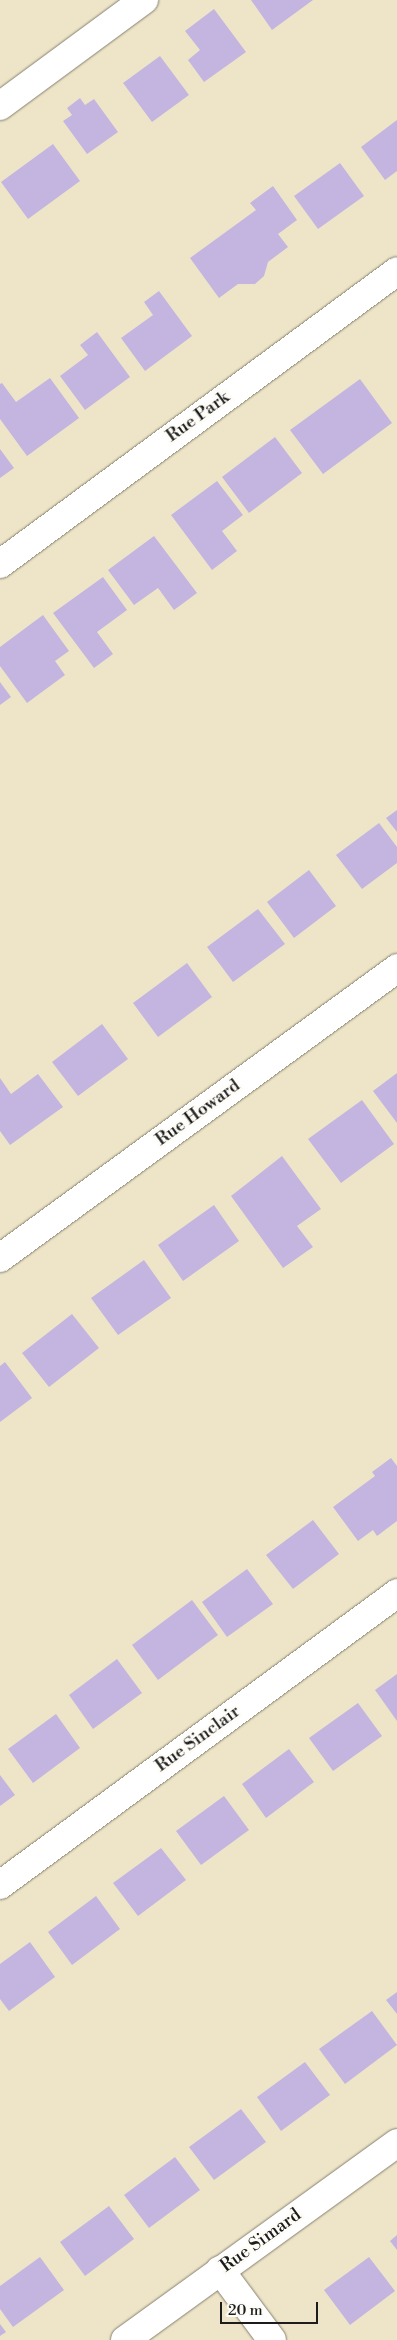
<!DOCTYPE html>
<html>
<head>
<meta charset="utf-8">
<style>
  body { margin:0 }
  #map { position:relative; width:397px; height:2340px; overflow:hidden; background:#eee5c8; font-family:"Libre Bodoni",serif }
  div>[style] { position:absolute }
  [style*='--x'] { left:calc(var(--x)*1px); top:calc(var(--y)*1px); width:calc(var(--w)*1px); rotate:calc(var(--a)*1deg) }
  .building>* { inset:0; background:#c4b5e0 }
  .roads { filter:drop-shadow(0 0 1px #858072) drop-shadow(0 0 1px #858072) }
  .minor>* { height:28px; margin:-14px; padding:0 14px; transform-origin:14px; border-radius:14px; background:#fff }
  span { translate:-50% -50%; white-space:nowrap; text-align:center; line-height:1.15; -webkit-text-stroke:5px #fdfcf7; paint-order:stroke }
  .street-label { font-size:18px; color:#1c1c1c }
  .scale { position:absolute; left:220px; top:2302px; width:98px; height:22px; box-sizing:border-box; border:2px solid #1c1c1c; border-top:0; padding-left:6px; font-size:15px; line-height:18px; white-space:nowrap; color:#1c1c1c; -webkit-text-stroke:4px #fdfcf7; paint-order:stroke }
</style>
</head>
<body>
<div id="map">
  <div class="building">
    <i style="clip-path:polygon(251px 0,313px 0,272px 30px)"></i>
    <i style="clip-path:polygon(214px 9px,246px 52px,204px 82px,188px 60px,200px 50px,185px 31px)"></i>
    <i style="clip-path:polygon(160px 56px,189px 95px,152px 122px,123px 83px)"></i>
    <i style="clip-path:polygon(80px 98px,85px 105px,94px 99px,118px 132px,87px 154px,63px 121px,72px 115px,67px 108px)"></i>
    <i style="clip-path:polygon(397px 120px,397px 171px,385px 180px,361px 147px)"></i>
    <i style="clip-path:polygon(53px 144px,80px 181px,28px 219px,1px 182px)"></i>
    <i style="clip-path:polygon(340px 163px,364px 196px,318px 229px,294px 196px)"></i>
    <i style="clip-path:polygon(273px 186px,297px 220px,278px 234px,288px 247px,268px 262px,264px 276px,255px 284px,238px 284px,219px 298px,190px 258px,256px 210px,250px 203px)"></i>
    <i style="clip-path:polygon(159px 291px,192px 336px,145px 371px,121px 338px,153px 315px,144px 302px)"></i>
    <i style="clip-path:polygon(97px 332px,130px 377px,85px 410px,60px 376px,88px 355px,80px 345px)"></i>
    <i style="clip-path:polygon(50px 378px,79px 418px,27px 456px,0 419px,0 384px,2px 383px,16px 402px)"></i>
    <i style="clip-path:polygon(360px 379px,392px 423px,323px 474px,290px 430px)"></i>
    <i style="clip-path:polygon(275px 437px,302px 473px,249px 513px,222px 477px)"></i>
    <i style="clip-path:polygon(0 449px,14px 468px,0 478px)"></i>
    <i style="clip-path:polygon(217px 481px,243px 515px,222px 531px,237px 551px,212px 570px,171px 515px)"></i>
    <i style="clip-path:polygon(154px 536px,197px 593px,174px 610px,158px 588px,134px 605px,108px 570px)"></i>
    <i style="clip-path:polygon(103px 577px,127px 610px,97px 632px,113px 654px,94px 668px,53px 613px)"></i>
    <i style="clip-path:polygon(43px 615px,69px 651px,55px 661px,65px 675px,27px 703px,0 666px,0 647px)"></i>
    <i style="clip-path:polygon(0 682px,11px 697px,0 705px)"></i>
    <i style="clip-path:polygon(397px 810px,397px 832px,386px 818px)"></i>
    <i style="clip-path:polygon(379px 823px,397px 847px,397px 863px,362px 889px,336px 855px)"></i>
    <i style="clip-path:polygon(309px 870px,336px 906px,294px 938px,267px 902px)"></i>
    <i style="clip-path:polygon(258px 909px,285px 944px,233px 982px,207px 947px)"></i>
    <i style="clip-path:polygon(187px 963px,212px 997px,158px 1037px,133px 1003px)"></i>
    <i style="clip-path:polygon(102px 1024px,128px 1059px,78px 1096px,52px 1062px)"></i>
    <i style="clip-path:polygon(397px 1073px,397px 1123px,373px 1091px)"></i>
    <i style="clip-path:polygon(38px 1074px,63px 1107px,10px 1145px,0 1131px,0 1078px,11px 1094px)"></i>
    <i style="clip-path:polygon(362px 1100px,394px 1144px,341px 1183px,308px 1139px)"></i>
    <i style="clip-path:polygon(282px 1156px,321px 1209px,297px 1226px,313px 1247px,283px 1268px,231px 1196px)"></i>
    <i style="clip-path:polygon(214px 1205px,239px 1241px,183px 1281px,158px 1245px)"></i>
    <i style="clip-path:polygon(144px 1260px,171px 1298px,118px 1335px,91px 1298px)"></i>
    <i style="clip-path:polygon(72px 1314px,99px 1348px,49px 1387px,22px 1353px)"></i>
    <i style="clip-path:polygon(5px 1362px,32px 1398px,0 1422px,0 1366px)"></i>
    <i style="clip-path:polygon(391px 1458px,397px 1466px,397px 1521px,377px 1536px,373px 1530px,358px 1541px,333px 1507px,375px 1476px,372px 1472px)"></i>
    <i style="clip-path:polygon(313px 1520px,339px 1554px,293px 1589px,266px 1555px)"></i>
    <i style="clip-path:polygon(247px 1569px,273px 1604px,227px 1637px,202px 1602px)"></i>
    <i style="clip-path:polygon(192px 1600px,218px 1635px,158px 1680px,132px 1645px)"></i>
    <i style="clip-path:polygon(117px 1659px,142px 1693px,93px 1729px,69px 1695px)"></i>
    <i style="clip-path:polygon(397px 1674px,397px 1721px,375px 1690px)"></i>
    <i style="clip-path:polygon(358px 1703px,382px 1736px,333px 1771px,309px 1738px)"></i>
    <i style="clip-path:polygon(56px 1714px,80px 1748px,33px 1783px,8px 1749px)"></i>
    <i style="clip-path:polygon(289px 1749px,314px 1782px,266px 1818px,242px 1784px)"></i>
    <i style="clip-path:polygon(0 1775px,15px 1795px,0 1806px)"></i>
    <i style="clip-path:polygon(224px 1796px,249px 1830px,201px 1865px,176px 1831px)"></i>
    <i style="clip-path:polygon(161px 1848px,186px 1880px,138px 1916px,113px 1883px)"></i>
    <i style="clip-path:polygon(96px 1896px,120px 1929px,72px 1965px,48px 1932px)"></i>
    <i style="clip-path:polygon(30px 1942px,55px 1977px,9px 2011px,0 1999px,0 1964px)"></i>
    <i style="clip-path:polygon(397px 1992px,397px 2014px,386px 2000px)"></i>
    <i style="clip-path:polygon(372px 2011px,397px 2045px,345px 2084px,319px 2049px)"></i>
    <i style="clip-path:polygon(305px 2062px,330px 2095px,281px 2131px,257px 2097px)"></i>
    <i style="clip-path:polygon(241px 2109px,266px 2142px,214px 2180px,189px 2147px)"></i>
    <i style="clip-path:polygon(175px 2157px,200px 2190px,149px 2228px,124px 2195px)"></i>
    <i style="clip-path:polygon(109px 2206px,134px 2239px,85px 2276px,60px 2242px)"></i>
    <i style="clip-path:polygon(397px 2235px,397px 2250px,390px 2241px)"></i>
    <i style="clip-path:polygon(40px 2257px,64px 2290px,13px 2327px,0 2309px,0 2286px)"></i>
    <i style="clip-path:polygon(369px 2257px,395px 2291px,350px 2325px,324px 2290px)"></i>
    <i style="clip-path:polygon(0 2324px,6px 2332px,0 2336px)"></i>
  </div>
  <div class="roads">
    <div class="minor">
      <i style="--x:0;--y:106;--w:179;--a:-36.4"></i>
      <i style="--x:0;--y:564;--w:493;--a:-36.4"></i>
      <i style="--x:0;--y:1258;--w:492;--a:-36.1"></i>
      <i style="--x:0;--y:1885;--w:493;--a:-36.3"></i>
      <i style="--x:220;--y:2270;--w:87;--a:53.4"></i>
      <i style="--x:125;--y:2340;--w:336;--a:-35.9"></i>
    </div>
  </div>
  <div class="street-label">
    <span style="left:198px;top:417px;rotate:-36deg">Rue Park</span>
    <span style="left:198px;top:1113px;rotate:-36deg">Rue Howard</span>
    <span style="left:198px;top:1739px;rotate:-36deg">Rue Sinclair</span>
    <span style="left:261px;top:2241px;rotate:-36deg">Rue Simard</span>
  </div>
  <div class="scale">20 m</div>
</div>
</body>
</html>
